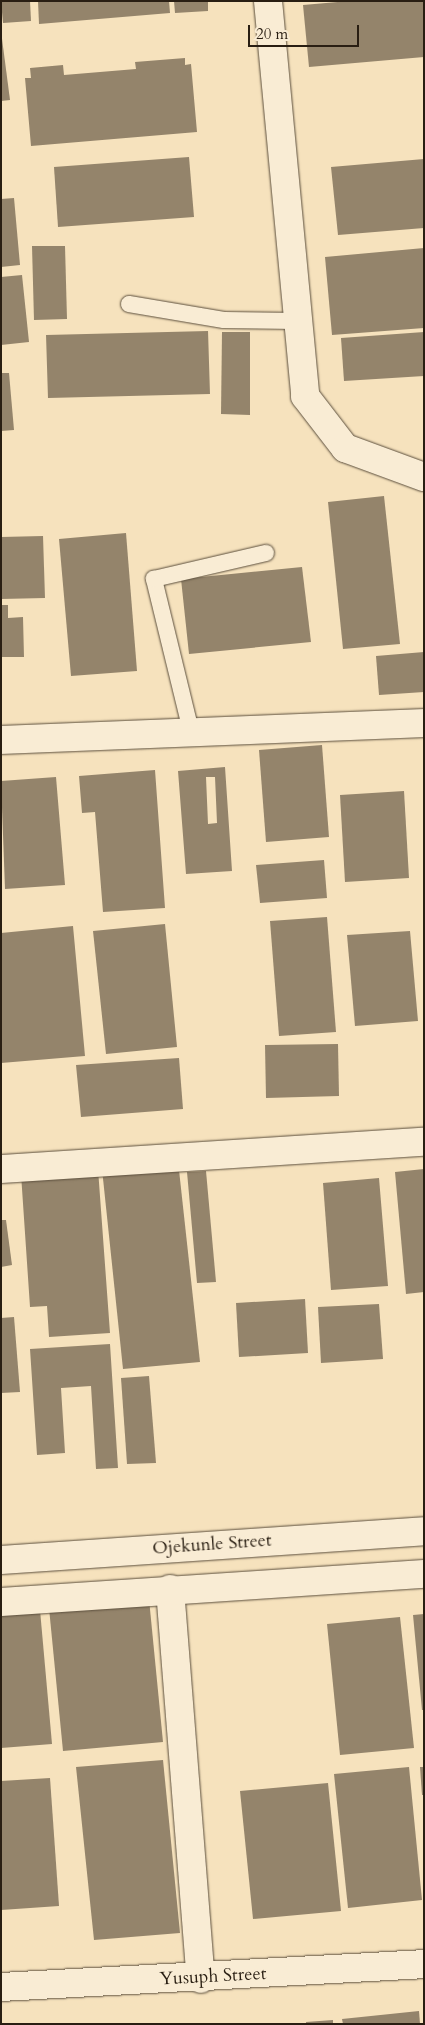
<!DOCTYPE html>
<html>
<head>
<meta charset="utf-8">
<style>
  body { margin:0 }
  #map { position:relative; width:425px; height:2025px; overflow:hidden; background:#f6e2bd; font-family:Cardo,serif }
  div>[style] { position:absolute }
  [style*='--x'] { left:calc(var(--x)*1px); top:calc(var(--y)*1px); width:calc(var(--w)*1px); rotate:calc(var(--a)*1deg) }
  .building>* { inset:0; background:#94846b }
  .roads { filter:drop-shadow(0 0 1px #5c4f3d) drop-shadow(0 0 1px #5c4f3d) }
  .lane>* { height:16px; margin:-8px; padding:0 8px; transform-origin:8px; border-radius:8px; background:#f9ecd4 }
  .street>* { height:28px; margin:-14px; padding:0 14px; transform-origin:14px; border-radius:14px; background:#f9ecd4 }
  .secondary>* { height:28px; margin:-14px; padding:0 14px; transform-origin:14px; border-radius:14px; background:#f9ecd4 }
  span { translate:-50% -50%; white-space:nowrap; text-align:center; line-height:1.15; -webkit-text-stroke:4px #f9ecd4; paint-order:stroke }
  .street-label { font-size:18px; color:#291e12 }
  .frame { position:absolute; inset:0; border:2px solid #291e12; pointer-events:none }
  .scale { position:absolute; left:248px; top:25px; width:111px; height:22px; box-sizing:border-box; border:2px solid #291e12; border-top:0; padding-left:6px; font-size:15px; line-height:18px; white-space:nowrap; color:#291e12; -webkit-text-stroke:4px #f9ecd4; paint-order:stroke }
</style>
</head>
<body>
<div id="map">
  <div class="building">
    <i style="clip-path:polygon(1px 1px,30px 1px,31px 21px,3px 23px)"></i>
    <i style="clip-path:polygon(38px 1px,169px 1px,170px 13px,39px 24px)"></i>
    <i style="clip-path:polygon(174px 1px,208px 1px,208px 11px,175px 13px)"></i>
    <i style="clip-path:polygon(349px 1px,424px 1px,424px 57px,309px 67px,303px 5px)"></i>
    <i style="clip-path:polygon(1px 31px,10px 100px,1px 101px)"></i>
    <i style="clip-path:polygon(185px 58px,185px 65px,191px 64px,197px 132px,31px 146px,25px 78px,31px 78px,30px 68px,63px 65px,64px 75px,136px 69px,135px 62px)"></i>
    <i style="clip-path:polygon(189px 157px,194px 217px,58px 227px,54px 167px)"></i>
    <i style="clip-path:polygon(424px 159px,424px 228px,338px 235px,331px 167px)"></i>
    <i style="clip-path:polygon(14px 198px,20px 265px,1px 267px,1px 199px)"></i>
    <i style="clip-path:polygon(32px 246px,65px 246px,67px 319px,34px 320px)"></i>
    <i style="clip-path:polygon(424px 248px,424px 328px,332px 335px,325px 257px)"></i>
    <i style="clip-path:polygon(22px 275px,29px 342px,1px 345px,1px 277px)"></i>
    <i style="clip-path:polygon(208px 331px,210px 394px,48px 398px,46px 335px)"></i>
    <i style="clip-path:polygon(222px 332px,250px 332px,250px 415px,221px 414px)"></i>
    <i style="clip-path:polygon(424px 332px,424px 376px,344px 381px,341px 338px)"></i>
    <i style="clip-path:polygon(1px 373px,9px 373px,14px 430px,1px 431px)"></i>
    <i style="clip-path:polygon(384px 496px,400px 644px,343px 649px,328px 502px)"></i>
    <i style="clip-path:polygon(126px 533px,137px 671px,71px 676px,59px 539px)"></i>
    <i style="clip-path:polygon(43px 536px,45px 598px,1px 599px,1px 537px)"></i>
    <i style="clip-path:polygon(302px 567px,311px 642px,189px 654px,181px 579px)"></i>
    <i style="clip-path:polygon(1px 605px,8px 605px,8px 618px,23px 617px,24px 657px,1px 657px)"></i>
    <i style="clip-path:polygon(424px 652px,424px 692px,379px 695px,376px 656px)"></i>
    <i style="clip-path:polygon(322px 745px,329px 837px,266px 842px,259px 750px)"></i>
    <i style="clip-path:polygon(evenodd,225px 767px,232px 871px,186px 874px,178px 771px,225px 767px,206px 777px,215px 777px,217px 823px,208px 824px,206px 777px)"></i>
    <i style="clip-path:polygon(155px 770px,165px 908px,103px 912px,95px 812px,82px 813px,79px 776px)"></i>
    <i style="clip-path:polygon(56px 777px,65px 885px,5px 889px,1px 781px)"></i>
    <i style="clip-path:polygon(404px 791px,409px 878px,345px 882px,340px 795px)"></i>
    <i style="clip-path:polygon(324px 860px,327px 898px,260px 903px,256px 865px)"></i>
    <i style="clip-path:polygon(327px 917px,336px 1032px,279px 1036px,270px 921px)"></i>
    <i style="clip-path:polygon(165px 924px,177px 1047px,106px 1054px,93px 931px)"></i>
    <i style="clip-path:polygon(73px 926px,85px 1056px,1px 1063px,1px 933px)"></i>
    <i style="clip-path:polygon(410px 931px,418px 1021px,355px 1026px,347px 935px)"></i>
    <i style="clip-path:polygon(338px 1044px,339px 1096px,266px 1098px,265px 1045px)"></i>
    <i style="clip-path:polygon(179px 1058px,183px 1109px,81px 1117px,76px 1065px)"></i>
    <i style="clip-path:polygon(178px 1161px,200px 1362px,123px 1369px,102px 1169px)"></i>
    <i style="clip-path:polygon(98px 1169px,110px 1333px,49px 1337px,47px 1306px,30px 1307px,21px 1174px)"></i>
    <i style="clip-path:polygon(424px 1169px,424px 1292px,406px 1294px,395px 1172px)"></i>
    <i style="clip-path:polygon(206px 1171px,216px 1282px,197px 1283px,187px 1172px)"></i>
    <i style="clip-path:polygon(379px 1178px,388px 1286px,331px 1290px,323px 1183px)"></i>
    <i style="clip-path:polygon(1px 1220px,6px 1220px,12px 1265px,1px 1267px)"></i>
    <i style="clip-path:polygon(305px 1299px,308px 1353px,239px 1357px,236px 1303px)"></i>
    <i style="clip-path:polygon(379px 1304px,383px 1359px,321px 1363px,318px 1307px)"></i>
    <i style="clip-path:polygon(14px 1317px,20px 1392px,1px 1393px,1px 1318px)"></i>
    <i style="clip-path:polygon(110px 1344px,118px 1468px,96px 1469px,91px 1386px,61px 1388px,65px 1453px,37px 1455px,30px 1349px)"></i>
    <i style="clip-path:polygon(149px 1376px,156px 1463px,127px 1464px,121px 1378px)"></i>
    <i style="clip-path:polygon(149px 1599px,163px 1742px,63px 1751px,49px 1608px)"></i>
    <i style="clip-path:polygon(40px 1610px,52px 1744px,1px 1748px,1px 1613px)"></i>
    <i style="clip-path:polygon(424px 1614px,424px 1710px,422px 1710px,413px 1615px)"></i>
    <i style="clip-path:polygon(400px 1617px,414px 1748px,340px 1755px,327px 1624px)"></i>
    <i style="clip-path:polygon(163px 1760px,180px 1933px,94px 1940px,76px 1767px)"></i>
    <i style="clip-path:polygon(409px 1767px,422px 1900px,348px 1908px,334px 1774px)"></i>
    <i style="clip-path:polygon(420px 1767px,424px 1767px,424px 1795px,422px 1795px)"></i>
    <i style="clip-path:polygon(50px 1778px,59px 1906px,1px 1910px,1px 1781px)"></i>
    <i style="clip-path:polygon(328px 1783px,341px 1911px,253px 1919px,240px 1791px)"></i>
    <i style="clip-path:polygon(419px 2011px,420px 2024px,343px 2024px,342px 2019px)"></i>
    <i style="clip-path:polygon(333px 2020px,333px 2024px,306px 2024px,306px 2022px)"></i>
  </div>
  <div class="roads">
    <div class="lane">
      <i style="--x:129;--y:304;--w:96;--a:9.6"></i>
      <i style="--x:224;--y:320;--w:72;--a:0.8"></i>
      <i style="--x:192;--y:735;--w:161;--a:-103.7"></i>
      <i style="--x:154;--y:579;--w:115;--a:-13.1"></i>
    </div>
    <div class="street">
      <i style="--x:268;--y:1;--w:397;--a:84.6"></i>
      <i style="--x:305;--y:396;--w:66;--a:52.4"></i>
      <i style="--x:345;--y:448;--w:84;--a:20.2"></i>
      <i style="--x:1;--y:740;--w:423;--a:-2.3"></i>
      <i style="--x:1;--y:1169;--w:424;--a:-3.7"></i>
      <i style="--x:170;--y:1589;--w:391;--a:85.5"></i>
      <i style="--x:1;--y:1987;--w:424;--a:-3.1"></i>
    </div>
    <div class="secondary">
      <i style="--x:1;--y:1560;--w:424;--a:-3.9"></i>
      <i style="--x:1;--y:1602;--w:424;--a:-3.8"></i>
    </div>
  </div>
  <div class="street-label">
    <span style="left:212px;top:1545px;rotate:-4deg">Ojekunle Street</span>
    <span style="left:213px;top:1977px;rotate:-3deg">Yusuph Street</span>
  </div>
  <div class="frame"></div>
  <div class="scale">20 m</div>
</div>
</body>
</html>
